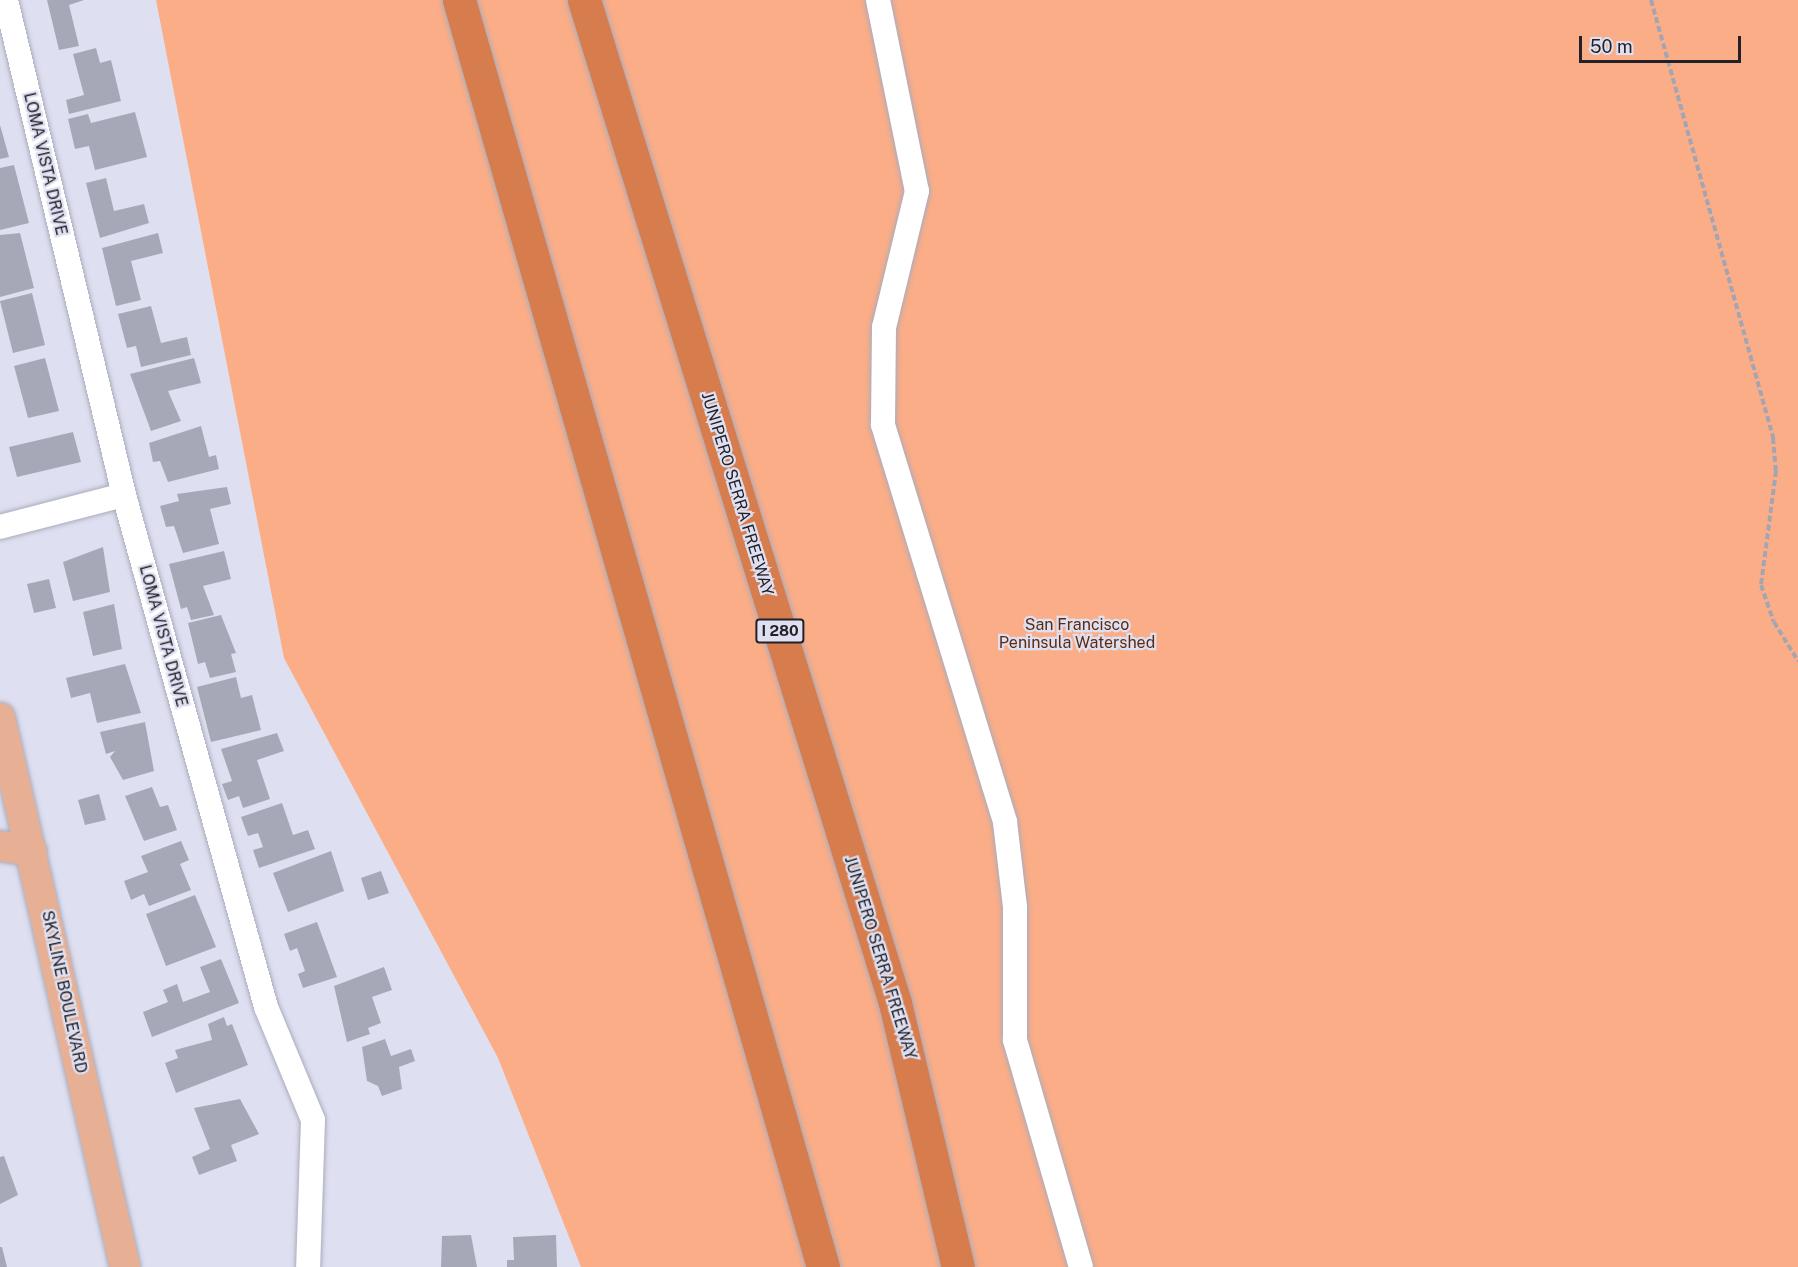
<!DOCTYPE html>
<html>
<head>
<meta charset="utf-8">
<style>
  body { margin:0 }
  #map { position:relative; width:1798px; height:1267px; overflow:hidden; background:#dee0f1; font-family:"Public Sans",sans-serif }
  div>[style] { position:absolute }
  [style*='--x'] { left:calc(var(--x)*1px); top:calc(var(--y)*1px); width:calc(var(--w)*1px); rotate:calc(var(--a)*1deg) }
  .green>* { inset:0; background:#faad87 }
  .building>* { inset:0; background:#a6a8b8 }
  .path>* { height:4px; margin-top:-2px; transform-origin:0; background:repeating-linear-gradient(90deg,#a4a5b3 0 6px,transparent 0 9px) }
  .roads { filter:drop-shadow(0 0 2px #aaacbc) drop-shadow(0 0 2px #aaacbc) }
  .minor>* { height:24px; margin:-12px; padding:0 12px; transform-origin:12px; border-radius:12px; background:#fff }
  .major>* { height:30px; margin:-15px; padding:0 15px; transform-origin:15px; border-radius:15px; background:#e7b094 }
  .highway>* { height:33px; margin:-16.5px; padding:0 16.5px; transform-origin:16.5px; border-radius:16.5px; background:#d77c4c }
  span { translate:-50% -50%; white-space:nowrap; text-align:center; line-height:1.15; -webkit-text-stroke:4.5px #dee0f1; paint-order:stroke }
  .shield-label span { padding:2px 4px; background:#dee0f1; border:2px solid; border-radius:4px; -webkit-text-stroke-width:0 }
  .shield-label { font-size:15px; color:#212127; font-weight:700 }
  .street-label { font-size:16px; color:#212127 }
  .park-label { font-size:16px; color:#5c2b0f }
  .scale { position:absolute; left:1579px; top:36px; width:162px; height:27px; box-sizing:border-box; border:3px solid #212127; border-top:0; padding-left:8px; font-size:18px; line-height:21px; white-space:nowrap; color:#212127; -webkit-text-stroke:4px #dee0f1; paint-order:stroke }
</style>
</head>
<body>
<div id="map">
  <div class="green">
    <i style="clip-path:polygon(156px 0,1798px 0,1798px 1267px,581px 1267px,498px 1058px,284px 658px)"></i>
  </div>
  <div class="building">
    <i style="clip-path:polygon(47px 0,84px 0,69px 5px,79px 46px,59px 50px)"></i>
    <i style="clip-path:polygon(96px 48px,100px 63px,111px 60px,121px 101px,69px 114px,66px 100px,84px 95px,73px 54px)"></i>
    <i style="clip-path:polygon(135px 112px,147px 157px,95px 170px,89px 146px,75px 149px,68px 119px,88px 114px,91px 123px)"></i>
    <i style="clip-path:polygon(0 125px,9px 157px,0 159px)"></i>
    <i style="clip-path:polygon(14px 165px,29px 223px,0 230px,0 168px)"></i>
    <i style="clip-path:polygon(106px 178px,114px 211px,144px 204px,149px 223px,100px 238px,86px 183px)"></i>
    <i style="clip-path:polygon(20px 233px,34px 288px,0 297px,0 235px)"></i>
    <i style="clip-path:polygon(158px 233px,163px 253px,131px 261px,141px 300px,116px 306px,102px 248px)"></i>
    <i style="clip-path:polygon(32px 293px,45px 345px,13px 353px,0 301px)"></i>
    <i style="clip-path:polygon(151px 306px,161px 343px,187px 337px,191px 355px,141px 367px,136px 346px,127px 348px,118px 314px)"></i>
    <i style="clip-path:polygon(45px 358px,59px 411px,28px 418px,14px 366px)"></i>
    <i style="clip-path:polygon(194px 358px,201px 383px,168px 391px,181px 421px,151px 431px,130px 374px)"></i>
    <i style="clip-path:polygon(201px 426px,209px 457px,216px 455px,219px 469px,168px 482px,160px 461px,153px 462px,149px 443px)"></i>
    <i style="clip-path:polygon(73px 432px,81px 462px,17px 477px,9px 447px)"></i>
    <i style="clip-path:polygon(227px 487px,231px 504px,210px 509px,219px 544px,183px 553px,174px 526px,166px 527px,160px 506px,179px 501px,177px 494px)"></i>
    <i style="clip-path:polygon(103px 547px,110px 592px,73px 601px,63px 562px)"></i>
    <i style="clip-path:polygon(224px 551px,231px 579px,203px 586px,214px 615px,191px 620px,187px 607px,181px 609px,169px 564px)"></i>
    <i style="clip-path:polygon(49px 579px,56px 608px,34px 613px,27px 584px)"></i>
    <i style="clip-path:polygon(114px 604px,122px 649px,93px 656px,83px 612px)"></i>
    <i style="clip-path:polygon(221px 615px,236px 653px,231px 654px,236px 672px,210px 678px,205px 662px,198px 664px,188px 623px)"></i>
    <i style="clip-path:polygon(125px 664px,141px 713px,97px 723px,90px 693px,71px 698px,66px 678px)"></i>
    <i style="clip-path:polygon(236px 677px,241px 698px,252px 695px,261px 730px,211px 742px,197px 687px)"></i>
    <i style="clip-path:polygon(145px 722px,154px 771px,123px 780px,110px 757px,115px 751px,106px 754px,100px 732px)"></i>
    <i style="clip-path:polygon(277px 733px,284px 751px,257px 760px,270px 799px,243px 808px,239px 796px,228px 800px,222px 784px,232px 781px,221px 749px)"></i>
    <i style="clip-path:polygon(152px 787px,160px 807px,168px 805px,177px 830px,144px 841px,125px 796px)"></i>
    <i style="clip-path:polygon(99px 794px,106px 820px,85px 825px,78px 800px)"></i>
    <i style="clip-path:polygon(282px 803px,293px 835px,308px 830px,315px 849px,259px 868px,253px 850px,263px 847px,258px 833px,248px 836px,241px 817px)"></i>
    <i style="clip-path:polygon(181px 841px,189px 860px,180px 864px,191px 890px,149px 906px,144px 894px,131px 900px,124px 881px,148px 872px,141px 856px)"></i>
    <i style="clip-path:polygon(331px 851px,344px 891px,288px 912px,273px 873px)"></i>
    <i style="clip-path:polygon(381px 871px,389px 893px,368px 900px,361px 878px)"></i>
    <i style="clip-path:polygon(195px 895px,216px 947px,166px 966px,146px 914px)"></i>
    <i style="clip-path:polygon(317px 922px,337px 977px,303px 988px,298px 974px,305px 971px,297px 948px,290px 951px,284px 934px)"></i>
    <i style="clip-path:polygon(221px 959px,239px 1003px,152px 1037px,143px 1012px,168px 1002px,163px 990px,177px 984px,183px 1002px,210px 992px,200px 967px)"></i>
    <i style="clip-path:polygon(384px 967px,392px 990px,372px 997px,381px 1023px,368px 1028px,370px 1034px,347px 1042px,334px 986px)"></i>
    <i style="clip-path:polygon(224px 1017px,227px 1026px,232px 1024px,248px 1065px,176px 1093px,165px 1063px,178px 1058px,175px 1050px,212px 1040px,208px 1024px)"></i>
    <i style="clip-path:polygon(385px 1039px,391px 1056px,411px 1049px,415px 1061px,399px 1067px,402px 1089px,382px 1096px,378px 1086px,367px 1081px,362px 1047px)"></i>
    <i style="clip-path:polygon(240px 1099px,259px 1134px,231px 1145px,237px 1161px,199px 1175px,192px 1157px,210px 1149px,194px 1108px)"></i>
    <i style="clip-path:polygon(4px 1156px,18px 1195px,0 1204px,0 1157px)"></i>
    <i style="clip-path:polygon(471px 1235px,477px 1267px,441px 1267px,442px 1236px)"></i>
    <i style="clip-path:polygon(556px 1235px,557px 1267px,507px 1267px,507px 1260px,514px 1260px,513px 1237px)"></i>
    <i style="clip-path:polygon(0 1247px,2px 1247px,7px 1267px,0 1267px)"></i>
  </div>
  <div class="path">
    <i style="--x:1651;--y:0;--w:455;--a:74.4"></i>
    <i style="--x:1773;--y:438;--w:33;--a:85"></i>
    <i style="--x:1776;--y:471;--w:115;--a:97.5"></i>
    <i style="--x:1761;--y:585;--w:39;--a:71"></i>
    <i style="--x:1774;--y:622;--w:46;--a:58.4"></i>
  </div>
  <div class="roads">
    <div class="minor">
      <i style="--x:6;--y:0;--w:509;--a:76.59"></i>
      <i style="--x:124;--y:495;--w:531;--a:74.5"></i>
      <i style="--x:266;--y:1007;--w:122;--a:67.4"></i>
      <i style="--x:313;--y:1120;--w:147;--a:91.9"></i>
      <i style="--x:878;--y:0;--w:195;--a:78.5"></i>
      <i style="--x:917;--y:191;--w:140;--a:103.6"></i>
      <i style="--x:884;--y:327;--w:98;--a:90.6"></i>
      <i style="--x:883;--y:425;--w:415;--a:72.9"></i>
      <i style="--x:1005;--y:822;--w:86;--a:83.3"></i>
      <i style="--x:1015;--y:907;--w:133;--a:90"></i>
      <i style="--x:1015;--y:1040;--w:236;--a:73.8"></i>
      <i style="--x:0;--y:527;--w:128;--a:-14.5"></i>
    </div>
    <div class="major">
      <i style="--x:0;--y:718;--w:563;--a:77.17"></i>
      <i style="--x:0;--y:846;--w:32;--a:9"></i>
    </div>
    <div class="highway">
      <i style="--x:459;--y:0;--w:1318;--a:73.97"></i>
      <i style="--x:584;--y:0;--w:1050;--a:72.77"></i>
      <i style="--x:895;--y:1003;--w:271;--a:76.6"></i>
    </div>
  </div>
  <div class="shield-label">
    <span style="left:780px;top:631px">I 280</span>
  </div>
  <div class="street-label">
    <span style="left:45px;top:164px;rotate:77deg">LOMA VISTA DRIVE</span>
    <span style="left:737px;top:494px;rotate:73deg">JUNIPERO SERRA FREEWAY</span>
    <span style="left:163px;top:636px;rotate:75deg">LOMA VISTA DRIVE</span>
    <span style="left:880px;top:958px;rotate:73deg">JUNIPERO SERRA FREEWAY</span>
    <span style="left:64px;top:992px;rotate:78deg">SKYLINE BOULEVARD</span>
  </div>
  <div class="park-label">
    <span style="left:1077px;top:634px">San Francisco<br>Peninsula Watershed</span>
  </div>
  <div class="scale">50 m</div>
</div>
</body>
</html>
